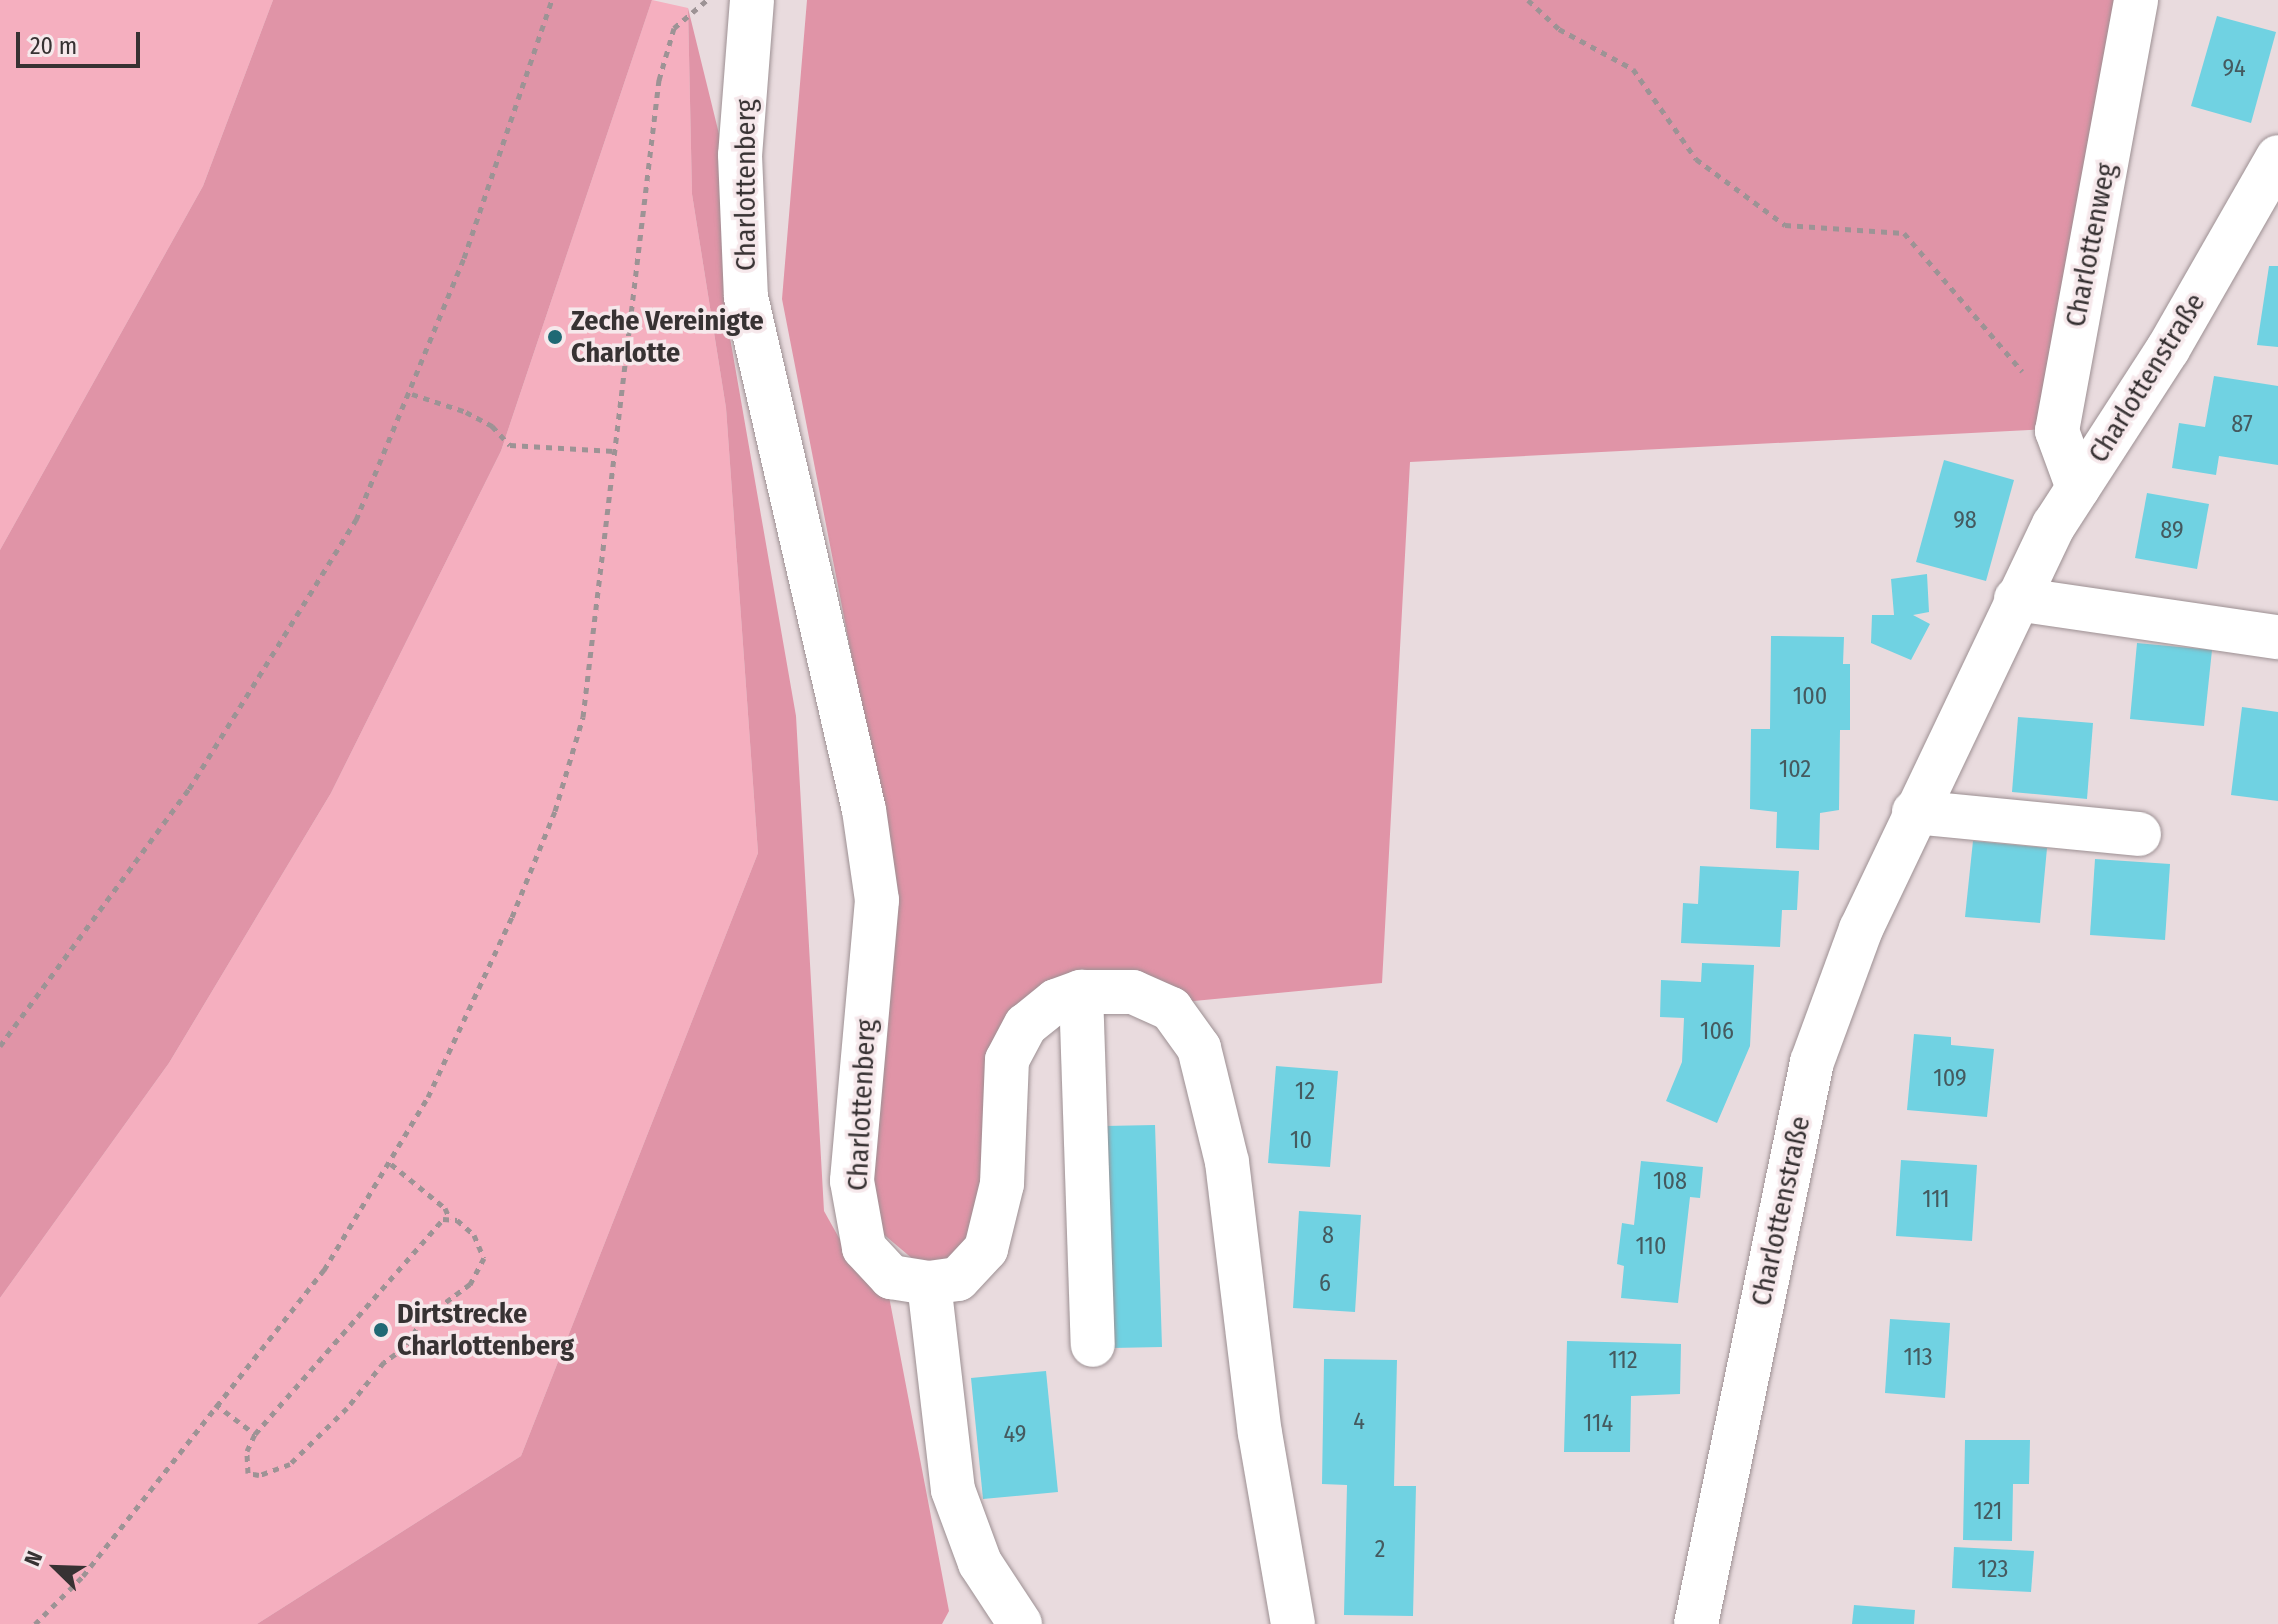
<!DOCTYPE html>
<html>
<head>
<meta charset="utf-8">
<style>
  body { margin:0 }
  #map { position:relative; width:2278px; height:1624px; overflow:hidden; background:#e9dbde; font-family:"Fira Sans Condensed",sans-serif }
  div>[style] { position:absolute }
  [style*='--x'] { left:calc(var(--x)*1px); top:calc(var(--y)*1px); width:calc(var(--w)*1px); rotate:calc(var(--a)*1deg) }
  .green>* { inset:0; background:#f5afbf }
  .forest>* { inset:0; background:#e094a7 }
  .building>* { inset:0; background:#70d2e2 }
  .path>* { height:5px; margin-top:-2.5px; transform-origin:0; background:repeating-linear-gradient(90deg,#9d9395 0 6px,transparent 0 12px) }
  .roads { filter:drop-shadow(0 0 2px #9d9093) drop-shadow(0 0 2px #9d9093) }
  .minor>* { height:44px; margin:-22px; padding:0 22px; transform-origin:22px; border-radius:22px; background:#fff }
  .dots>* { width:22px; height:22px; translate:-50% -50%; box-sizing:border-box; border:4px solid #f6e8eb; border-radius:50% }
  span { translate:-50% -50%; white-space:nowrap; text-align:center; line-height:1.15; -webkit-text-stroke:7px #f6e8eb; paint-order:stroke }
  .number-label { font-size:24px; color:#455a5f }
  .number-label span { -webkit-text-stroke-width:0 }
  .street-label { font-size:28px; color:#373233 }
  .poi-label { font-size:28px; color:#373233; font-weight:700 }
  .left { translate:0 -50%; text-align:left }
  .north { position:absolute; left:16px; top:1528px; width:80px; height:80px; -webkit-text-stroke:6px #f6e8eb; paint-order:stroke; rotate:293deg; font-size:22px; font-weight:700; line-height:32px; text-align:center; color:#373233 }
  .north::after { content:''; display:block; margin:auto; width:28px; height:36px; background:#373233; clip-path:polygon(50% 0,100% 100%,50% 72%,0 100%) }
  .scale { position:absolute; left:16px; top:32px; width:124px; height:36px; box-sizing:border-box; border:4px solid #373233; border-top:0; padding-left:10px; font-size:24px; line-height:28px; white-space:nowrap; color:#373233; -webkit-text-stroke:6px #f6e8eb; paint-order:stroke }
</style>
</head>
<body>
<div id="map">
  <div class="green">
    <i style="clip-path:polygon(0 0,273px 0,203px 186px,0 550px)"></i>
    <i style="clip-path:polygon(652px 0,688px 8px,692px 194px,726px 408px,758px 853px,521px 1456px,257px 1624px,0 1624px,0 1298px,169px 1063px,331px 793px,501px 451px)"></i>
  </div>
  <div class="forest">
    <i style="clip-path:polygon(273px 0,652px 0,501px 451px,331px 793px,169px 1063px,0 1298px,0 550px,203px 186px)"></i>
    <i style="clip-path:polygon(807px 0,2130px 0,2047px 429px,1410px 462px,1382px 983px,1027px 1017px,975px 1239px,938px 1268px,914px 1260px,869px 1222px,860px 699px,782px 299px)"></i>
    <i style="clip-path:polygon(688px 8px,721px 142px,725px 309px,796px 716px,824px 1211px,848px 1254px,887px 1286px,949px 1611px,942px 1624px,257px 1624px,521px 1456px,758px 853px,726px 408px,692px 194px)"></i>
  </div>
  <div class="building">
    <i style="clip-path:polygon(2217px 16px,2276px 32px,2251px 123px,2191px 106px)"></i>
    <i style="clip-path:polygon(2269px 266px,2278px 266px,2278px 347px,2257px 345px)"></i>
    <i style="clip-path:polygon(2214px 376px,2278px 386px,2278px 465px,2219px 456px,2216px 475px,2172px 468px,2179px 423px,2205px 427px)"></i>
    <i style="clip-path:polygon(1944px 460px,2014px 480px,1986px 581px,1916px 562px)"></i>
    <i style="clip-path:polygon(2147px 493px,2209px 504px,2197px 569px,2135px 558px)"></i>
    <i style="clip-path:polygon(1927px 574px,1929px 612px,1913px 615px,1930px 624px,1911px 660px,1871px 643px,1872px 615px,1894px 615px,1891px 579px)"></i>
    <i style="clip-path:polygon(1771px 636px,1844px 637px,1843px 664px,1850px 664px,1850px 730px,1840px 730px,1839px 810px,1820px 813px,1819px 850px,1776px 848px,1777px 812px,1750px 809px,1751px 729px,1770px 729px)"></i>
    <i style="clip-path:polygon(2137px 643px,2212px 650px,2204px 726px,2130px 719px)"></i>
    <i style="clip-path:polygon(2242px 707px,2278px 712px,2278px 801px,2231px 795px)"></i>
    <i style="clip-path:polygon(2018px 717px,2093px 723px,2087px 799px,2012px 792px)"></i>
    <i style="clip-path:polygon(1973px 841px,2047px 848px,2040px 923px,1965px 917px)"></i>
    <i style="clip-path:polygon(2095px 859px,2170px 864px,2165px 940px,2090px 935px)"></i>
    <i style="clip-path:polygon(1700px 866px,1799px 871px,1797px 910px,1782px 910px,1780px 947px,1681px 943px,1683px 903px,1698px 904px)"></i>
    <i style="clip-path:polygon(1702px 963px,1754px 965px,1750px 1046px,1717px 1123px,1666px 1101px,1682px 1062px,1684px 1018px,1660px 1017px,1661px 980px,1701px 982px)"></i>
    <i style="clip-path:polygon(1914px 1034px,1951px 1037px,1951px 1045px,1994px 1049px,1987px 1117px,1907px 1110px)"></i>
    <i style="clip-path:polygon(1276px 1066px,1338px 1071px,1330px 1167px,1268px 1163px)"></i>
    <i style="clip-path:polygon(1155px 1125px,1162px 1347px,1112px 1348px,1105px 1126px)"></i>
    <i style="clip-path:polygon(1901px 1160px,1977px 1165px,1972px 1241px,1896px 1236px)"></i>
    <i style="clip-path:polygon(1641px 1161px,1703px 1167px,1700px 1198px,1690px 1197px,1678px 1303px,1621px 1298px,1624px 1266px,1617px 1264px,1622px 1223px,1634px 1225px)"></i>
    <i style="clip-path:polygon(1299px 1211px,1361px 1215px,1355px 1312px,1293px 1308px)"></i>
    <i style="clip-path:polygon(1890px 1319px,1950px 1323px,1945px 1398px,1885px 1393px)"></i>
    <i style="clip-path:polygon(1567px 1341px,1681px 1344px,1680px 1394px,1631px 1396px,1630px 1452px,1564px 1452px)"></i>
    <i style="clip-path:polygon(1324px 1359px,1397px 1360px,1394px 1486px,1416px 1486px,1413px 1616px,1344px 1615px,1347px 1485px,1322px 1484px)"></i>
    <i style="clip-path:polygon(1046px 1371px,1058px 1492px,983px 1499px,971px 1378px)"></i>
    <i style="clip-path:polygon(1965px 1440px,2030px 1440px,2029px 1484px,2013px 1484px,2012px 1541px,1963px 1540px)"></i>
    <i style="clip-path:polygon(1954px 1547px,2034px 1551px,2031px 1592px,1952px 1588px)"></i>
    <i style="clip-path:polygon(1854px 1605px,1915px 1610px,1914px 1624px,1852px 1624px)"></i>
  </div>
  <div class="path">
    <i style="--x:1528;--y:0;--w:42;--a:43.1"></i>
    <i style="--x:1559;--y:29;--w:84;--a:28.4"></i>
    <i style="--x:1633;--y:69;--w:110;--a:55"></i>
    <i style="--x:1696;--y:159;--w:111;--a:36.6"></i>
    <i style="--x:1785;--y:225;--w:119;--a:3.8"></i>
    <i style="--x:1904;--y:233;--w:182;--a:49.5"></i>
    <i style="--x:412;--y:394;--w:57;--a:18.4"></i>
    <i style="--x:466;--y:412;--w:30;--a:28"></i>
    <i style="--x:492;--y:426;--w:26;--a:47"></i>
    <i style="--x:510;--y:445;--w:104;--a:3.3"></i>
    <i style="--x:0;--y:1046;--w:319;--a:-53.7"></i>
    <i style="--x:189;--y:789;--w:317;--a:-58.2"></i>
    <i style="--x:356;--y:520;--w:283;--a:-67.6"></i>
    <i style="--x:464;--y:258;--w:273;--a:-71.2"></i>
    <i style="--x:391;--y:1164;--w:70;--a:39.2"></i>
    <i style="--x:445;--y:1208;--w:12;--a:66"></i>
    <i style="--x:443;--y:1219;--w:14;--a:4"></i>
    <i style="--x:457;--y:1220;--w:23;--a:41"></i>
    <i style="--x:474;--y:1235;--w:25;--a:67"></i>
    <i style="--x:484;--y:1258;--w:30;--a:118"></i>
    <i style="--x:470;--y:1284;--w:59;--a:143.3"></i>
    <i style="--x:423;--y:1319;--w:33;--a:123"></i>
    <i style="--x:405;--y:1347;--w:26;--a:144"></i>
    <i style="--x:384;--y:1362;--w:59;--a:128.8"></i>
    <i style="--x:347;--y:1408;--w:80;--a:135.5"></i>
    <i style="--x:290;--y:1464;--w:33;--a:160"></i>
    <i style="--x:259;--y:1475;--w:11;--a:-170"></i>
    <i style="--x:248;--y:1473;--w:22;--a:-93"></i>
    <i style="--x:247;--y:1451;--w:19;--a:-65"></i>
    <i style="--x:255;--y:1434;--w:286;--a:-48.8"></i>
    <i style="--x:215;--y:1404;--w:50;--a:36.9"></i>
    <i style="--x:35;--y:1624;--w:68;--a:-45"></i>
    <i style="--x:83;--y:1576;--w:390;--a:-51.8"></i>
    <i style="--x:324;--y:1270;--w:202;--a:-59"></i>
    <i style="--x:428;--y:1097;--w:199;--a:-65"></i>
    <i style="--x:512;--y:917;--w:114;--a:-67.9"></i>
    <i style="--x:555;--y:811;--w:98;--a:-73.4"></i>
    <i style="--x:583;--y:717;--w:642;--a:-83.2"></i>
    <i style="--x:659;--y:80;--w:54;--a:-73.9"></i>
    <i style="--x:674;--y:28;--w:43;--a:-40.3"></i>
  </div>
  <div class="roads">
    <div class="minor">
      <i style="--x:752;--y:0;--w:155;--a:94.4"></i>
      <i style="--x:740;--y:155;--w:142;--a:87.6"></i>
      <i style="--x:746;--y:297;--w:526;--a:77.05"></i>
      <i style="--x:864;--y:810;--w:91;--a:81.8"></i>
      <i style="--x:877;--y:900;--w:282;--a:95.1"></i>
      <i style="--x:852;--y:1181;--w:68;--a:79.8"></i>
      <i style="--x:864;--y:1248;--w:40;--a:47"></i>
      <i style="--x:891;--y:1277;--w:38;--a:9"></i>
      <i style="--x:929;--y:1283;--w:29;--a:-8"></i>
      <i style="--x:958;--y:1279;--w:41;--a:-47"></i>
      <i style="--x:986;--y:1249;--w:67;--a:-76.2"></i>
      <i style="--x:1002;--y:1184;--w:124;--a:-87.7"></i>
      <i style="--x:1007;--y:1060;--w:40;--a:-62"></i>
      <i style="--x:1026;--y:1025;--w:38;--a:-39"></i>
      <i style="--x:1056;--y:1001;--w:27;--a:-20"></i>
      <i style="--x:1081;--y:992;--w:52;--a:0"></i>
      <i style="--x:1133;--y:992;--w:42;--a:24.1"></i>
      <i style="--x:1171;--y:1009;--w:48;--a:54.3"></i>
      <i style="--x:1199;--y:1048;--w:117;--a:76.2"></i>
      <i style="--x:1227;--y:1162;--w:273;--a:83.1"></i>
      <i style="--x:1260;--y:1433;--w:194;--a:80.2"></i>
      <i style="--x:2078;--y:488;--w:61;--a:-110.2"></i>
      <i style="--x:2057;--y:431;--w:438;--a:-79.6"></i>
      <i style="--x:2016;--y:599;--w:265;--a:8.3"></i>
      <i style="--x:1914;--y:812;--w:226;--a:5.6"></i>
      <i style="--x:1081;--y:992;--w:353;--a:88.1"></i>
      <i style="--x:929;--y:1283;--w:208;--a:83.4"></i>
      <i style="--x:953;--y:1490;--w:78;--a:69.7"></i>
      <i style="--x:980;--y:1563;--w:73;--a:56.7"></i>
      <i style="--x:1696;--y:1624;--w:574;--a:-78.34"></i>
      <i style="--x:1812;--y:1062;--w:142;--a:-69.8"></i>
      <i style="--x:1861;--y:929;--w:448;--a:-64.5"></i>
      <i style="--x:2054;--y:525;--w:210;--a:-57.1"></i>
      <i style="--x:2168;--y:349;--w:221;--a:-60.2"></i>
    </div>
  </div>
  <div class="dots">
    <i style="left:555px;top:337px;background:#1f6974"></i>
    <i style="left:381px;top:1330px;background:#1f6974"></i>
  </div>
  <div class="number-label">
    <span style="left:2234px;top:69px">94</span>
    <span style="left:2242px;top:425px">87</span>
    <span style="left:1965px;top:521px">98</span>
    <span style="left:2172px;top:531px">89</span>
    <span style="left:1810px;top:697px">100</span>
    <span style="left:1795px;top:770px">102</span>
    <span style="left:1717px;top:1032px">106</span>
    <span style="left:1950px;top:1079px">109</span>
    <span style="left:1305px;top:1092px">12</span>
    <span style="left:1301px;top:1141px">10</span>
    <span style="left:1670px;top:1182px">108</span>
    <span style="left:1936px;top:1200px">111</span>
    <span style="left:1328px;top:1236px">8</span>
    <span style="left:1651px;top:1247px">110</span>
    <span style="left:1325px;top:1284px">6</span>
    <span style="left:1918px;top:1358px">113</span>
    <span style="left:1623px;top:1361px">112</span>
    <span style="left:1359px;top:1422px">4</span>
    <span style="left:1598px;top:1424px">114</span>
    <span style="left:1015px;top:1435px">49</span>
    <span style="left:1988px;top:1512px">121</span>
    <span style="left:1380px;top:1550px">2</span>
    <span style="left:1993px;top:1570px">123</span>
  </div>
  <div class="street-label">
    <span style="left:746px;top:185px;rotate:-90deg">Charlottenberg</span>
    <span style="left:2091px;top:245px;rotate:-79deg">Charlottenweg</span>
    <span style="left:2147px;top:378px;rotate:-58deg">Charlottenstraße</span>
    <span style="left:862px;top:1105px;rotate:-87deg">Charlottenberg</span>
    <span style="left:1781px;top:1211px;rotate:-78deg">Charlottenstraße</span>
  </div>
  <div class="poi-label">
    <span class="left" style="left:571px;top:337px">Zeche Vereinigte<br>Charlotte</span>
    <span class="left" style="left:397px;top:1330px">Dirtstrecke<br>Charlottenberg</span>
  </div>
  <div class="north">N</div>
  <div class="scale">20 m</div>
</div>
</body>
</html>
